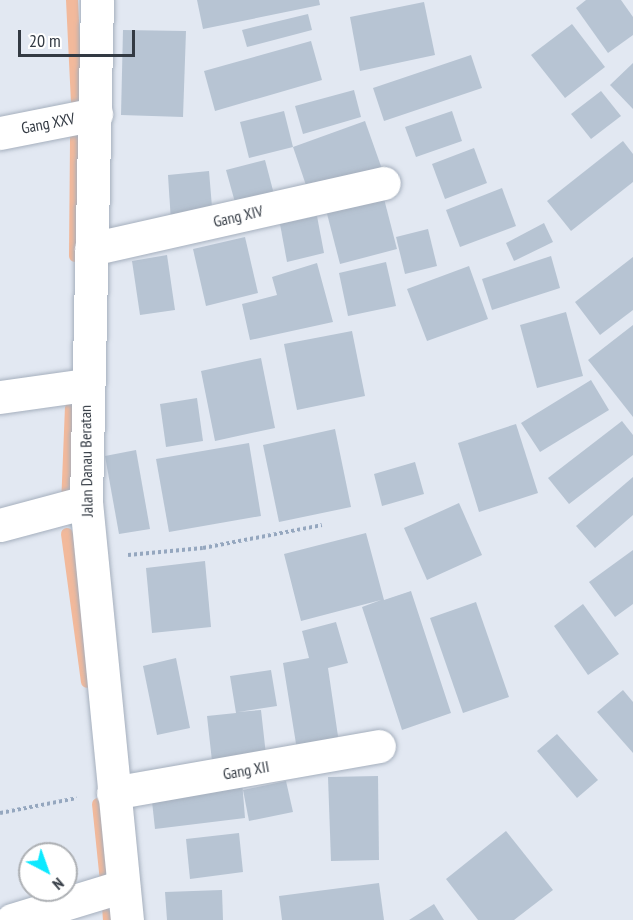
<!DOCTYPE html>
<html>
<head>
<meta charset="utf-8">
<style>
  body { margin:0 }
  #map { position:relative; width:633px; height:920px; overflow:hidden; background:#e2e8f2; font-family:"PT Sans Narrow",sans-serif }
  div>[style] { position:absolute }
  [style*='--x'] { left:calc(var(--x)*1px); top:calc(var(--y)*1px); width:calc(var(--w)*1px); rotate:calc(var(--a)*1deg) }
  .stream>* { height:12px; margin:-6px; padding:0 6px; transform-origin:6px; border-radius:6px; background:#f2b99b }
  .building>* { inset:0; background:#b7c4d3 }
  .path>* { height:4px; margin-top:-2px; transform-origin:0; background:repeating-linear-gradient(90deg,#95a7bf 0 3px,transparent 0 6px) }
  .roads { filter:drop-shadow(0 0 2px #a5afbd) drop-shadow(0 0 2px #a5afbd) }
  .minor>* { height:33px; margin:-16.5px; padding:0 16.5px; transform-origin:16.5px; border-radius:16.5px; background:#fff }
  span { translate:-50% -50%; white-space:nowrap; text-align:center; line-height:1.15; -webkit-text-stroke:6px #fff; paint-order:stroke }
  .street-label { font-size:16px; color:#333a43 }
  .north { position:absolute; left:18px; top:842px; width:60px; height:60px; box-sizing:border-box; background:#fff; border:2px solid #adb0b4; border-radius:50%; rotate:139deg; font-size:16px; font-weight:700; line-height:24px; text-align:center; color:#333a43 }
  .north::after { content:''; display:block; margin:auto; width:21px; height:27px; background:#0ce9ff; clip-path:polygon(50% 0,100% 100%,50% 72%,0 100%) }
  .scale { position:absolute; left:18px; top:30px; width:117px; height:27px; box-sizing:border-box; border:3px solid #333a43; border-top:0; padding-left:8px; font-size:18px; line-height:21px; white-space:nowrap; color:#333a43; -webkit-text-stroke:4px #fff; paint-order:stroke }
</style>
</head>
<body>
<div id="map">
  <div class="stream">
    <i style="--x:72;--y:0;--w:101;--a:87.2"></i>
    <i style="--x:75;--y:256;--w:126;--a:-89.5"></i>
    <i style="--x:67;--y:506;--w:98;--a:-87.7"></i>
    <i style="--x:67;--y:534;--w:149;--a:82.3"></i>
    <i style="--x:98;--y:804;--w:78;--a:84.1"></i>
    <i style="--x:108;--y:906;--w:14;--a:86"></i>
  </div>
  <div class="building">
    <i style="clip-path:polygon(197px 0,319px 0,320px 5px,203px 29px)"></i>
    <i style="clip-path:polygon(586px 0,621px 0,633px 17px,633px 35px,608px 53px,576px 8px)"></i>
    <i style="clip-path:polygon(424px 2px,435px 55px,360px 71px,350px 17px)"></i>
    <i style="clip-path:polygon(308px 14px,312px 30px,247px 47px,242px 30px)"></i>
    <i style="clip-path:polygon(572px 24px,605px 67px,565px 98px,531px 55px)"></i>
    <i style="clip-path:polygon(123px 30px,186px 31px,183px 117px,121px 115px)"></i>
    <i style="clip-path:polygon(311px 41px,322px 80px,215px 111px,204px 71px)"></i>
    <i style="clip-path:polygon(471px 55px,482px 88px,384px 121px,373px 88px)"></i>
    <i style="clip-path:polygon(633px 63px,633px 109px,610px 85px)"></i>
    <i style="clip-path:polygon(354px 90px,361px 117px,303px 134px,295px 106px)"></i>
    <i style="clip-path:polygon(601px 91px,621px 116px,591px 139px,571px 114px)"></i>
    <i style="clip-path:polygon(284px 111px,293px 147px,249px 158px,240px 122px)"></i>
    <i style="clip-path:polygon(452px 111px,462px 141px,416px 157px,405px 127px)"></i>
    <i style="clip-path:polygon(365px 121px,382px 169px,309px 194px,293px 147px)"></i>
    <i style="clip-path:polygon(623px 141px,633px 154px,633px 182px,571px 231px,547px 201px)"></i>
    <i style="clip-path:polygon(474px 148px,487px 183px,445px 199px,432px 164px)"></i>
    <i style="clip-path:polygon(265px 160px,276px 202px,238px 213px,226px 170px)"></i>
    <i style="clip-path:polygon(209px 171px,213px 219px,171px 222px,168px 175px)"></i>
    <i style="clip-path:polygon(502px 188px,516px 226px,460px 247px,446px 210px)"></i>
    <i style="clip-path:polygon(382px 191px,397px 249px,340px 264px,325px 206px)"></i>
    <i style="clip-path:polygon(317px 216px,324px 253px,287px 262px,280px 224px)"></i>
    <i style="clip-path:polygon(544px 223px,553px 242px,514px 261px,506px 243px)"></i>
    <i style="clip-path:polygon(428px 229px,437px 266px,405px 274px,396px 237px)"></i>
    <i style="clip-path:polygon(245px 237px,258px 293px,206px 306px,193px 249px)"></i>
    <i style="clip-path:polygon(167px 255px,175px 310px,140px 315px,132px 261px)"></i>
    <i style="clip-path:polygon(551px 256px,560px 288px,492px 310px,482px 279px)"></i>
    <i style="clip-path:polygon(633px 257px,633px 310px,600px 335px,575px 302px)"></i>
    <i style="clip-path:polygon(386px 262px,396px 306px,348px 316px,339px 273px)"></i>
    <i style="clip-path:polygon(317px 263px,333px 322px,250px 340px,242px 304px,277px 295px,272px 277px)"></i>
    <i style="clip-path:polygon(469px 266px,488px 319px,427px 341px,407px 289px)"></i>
    <i style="clip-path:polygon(566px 312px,583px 376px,537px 388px,520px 325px)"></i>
    <i style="clip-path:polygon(633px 325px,633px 417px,588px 360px)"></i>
    <i style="clip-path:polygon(352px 331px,365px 396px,297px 410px,284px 344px)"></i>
    <i style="clip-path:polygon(261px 358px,275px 428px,215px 441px,201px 371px)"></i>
    <i style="clip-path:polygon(591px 380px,609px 410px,540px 452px,521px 423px)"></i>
    <i style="clip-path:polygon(197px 398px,203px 441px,166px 447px,160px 404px)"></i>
    <i style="clip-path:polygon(622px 421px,633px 435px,633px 455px,569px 504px,548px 478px)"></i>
    <i style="clip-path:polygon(516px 424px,538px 493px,479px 512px,458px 443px)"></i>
    <i style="clip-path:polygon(335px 429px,351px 507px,279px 522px,263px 445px)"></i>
    <i style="clip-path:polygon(249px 443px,261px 516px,169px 532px,156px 459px)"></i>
    <i style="clip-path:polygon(136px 450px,150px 529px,119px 534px,105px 456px)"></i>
    <i style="clip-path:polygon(415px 462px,424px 494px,382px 506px,374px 474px)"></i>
    <i style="clip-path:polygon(633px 477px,633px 515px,595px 548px,576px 526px)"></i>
    <i style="clip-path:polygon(459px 503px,482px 555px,427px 580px,404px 528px)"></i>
    <i style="clip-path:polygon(366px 533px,384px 600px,411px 591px,451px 713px,402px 730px,362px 607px,381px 600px,301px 621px,284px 554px)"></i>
    <i style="clip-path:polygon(633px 550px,633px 604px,615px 617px,589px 582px)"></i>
    <i style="clip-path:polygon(205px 561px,211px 627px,152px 633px,146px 568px)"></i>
    <i style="clip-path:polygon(476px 602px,509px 697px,463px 713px,430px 618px)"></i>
    <i style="clip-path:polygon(583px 604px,619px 654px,588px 675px,554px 626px)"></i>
    <i style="clip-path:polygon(336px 622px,348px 663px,328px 668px,339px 743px,297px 750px,283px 663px,309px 658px,302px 631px)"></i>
    <i style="clip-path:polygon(176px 658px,190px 728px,157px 735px,143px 666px)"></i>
    <i style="clip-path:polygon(271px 670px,277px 706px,238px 712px,261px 710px,266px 755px,212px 761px,207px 716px,236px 713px,230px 676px)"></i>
    <i style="clip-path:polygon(623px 690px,633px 702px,633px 753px,597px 712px)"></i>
    <i style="clip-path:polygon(557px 734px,598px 780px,577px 798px,537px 751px)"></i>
    <i style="clip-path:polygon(378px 776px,379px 860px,331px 861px,328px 777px)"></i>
    <i style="clip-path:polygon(242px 781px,245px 818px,155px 829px,151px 792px)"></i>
    <i style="clip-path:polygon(286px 781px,293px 812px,249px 821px,243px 790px)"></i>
    <i style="clip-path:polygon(506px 831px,553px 890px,514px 920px,478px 920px,446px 879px)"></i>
    <i style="clip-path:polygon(239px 833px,243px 872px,190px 879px,186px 839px)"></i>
    <i style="clip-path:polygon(379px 883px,384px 920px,282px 920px,279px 896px)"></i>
    <i style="clip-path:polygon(222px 890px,223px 920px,167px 920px,165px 892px)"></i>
    <i style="clip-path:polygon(434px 904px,444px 920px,409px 920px)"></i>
  </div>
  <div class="path">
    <i style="--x:128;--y:555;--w:75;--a:-5.3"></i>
    <i style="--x:203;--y:548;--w:121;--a:-10.9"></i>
    <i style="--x:0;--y:813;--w:78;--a:-11"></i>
  </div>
  <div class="roads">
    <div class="minor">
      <i style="--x:97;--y:0;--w:502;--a:91.26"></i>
      <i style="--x:86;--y:502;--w:420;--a:84.4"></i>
      <i style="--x:0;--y:133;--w:98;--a:-11.2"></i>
      <i style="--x:91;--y:249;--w:300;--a:-12.7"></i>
      <i style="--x:0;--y:397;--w:86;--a:-8"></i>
      <i style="--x:0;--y:525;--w:89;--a:-15"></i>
      <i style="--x:113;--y:793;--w:270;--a:-10"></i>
      <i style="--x:12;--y:920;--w:116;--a:-17"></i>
    </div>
  </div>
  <div class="street-label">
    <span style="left:48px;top:123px;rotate:-11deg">Gang XXV</span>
    <span style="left:238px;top:216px;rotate:-13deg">Gang XIV</span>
    <span style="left:86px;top:461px;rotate:-91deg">Jalan Danau Beratan</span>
    <span style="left:246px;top:770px;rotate:-10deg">Gang XII</span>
  </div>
  <div class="north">N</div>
  <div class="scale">20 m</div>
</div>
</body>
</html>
